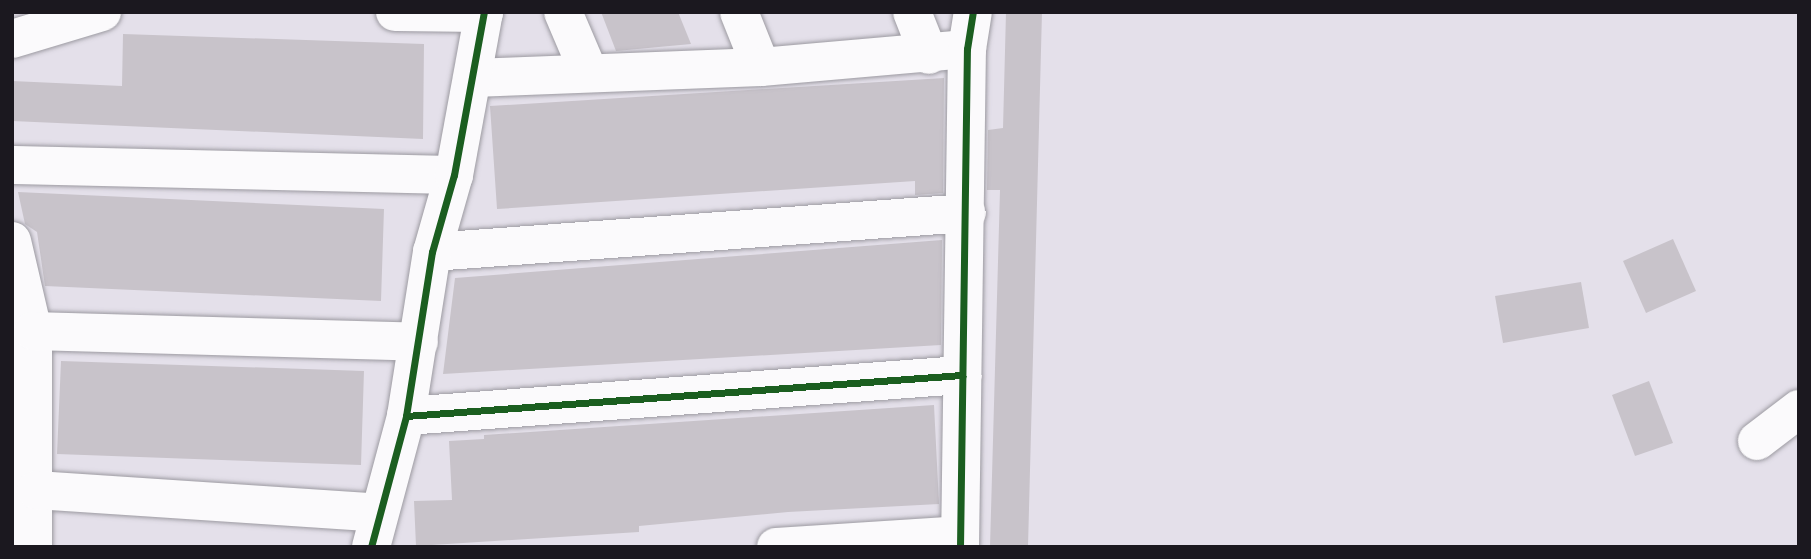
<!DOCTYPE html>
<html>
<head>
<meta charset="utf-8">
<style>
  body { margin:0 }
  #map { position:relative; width:1811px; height:559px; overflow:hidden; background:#e4e0ea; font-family:Inter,sans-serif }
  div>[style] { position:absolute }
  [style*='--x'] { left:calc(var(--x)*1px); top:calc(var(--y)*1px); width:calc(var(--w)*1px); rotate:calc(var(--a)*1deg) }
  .building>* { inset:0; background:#c8c3ca }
  .roads { filter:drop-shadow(0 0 2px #9c9aa1) drop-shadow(0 0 2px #9c9aa1) }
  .street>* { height:38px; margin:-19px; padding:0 19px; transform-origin:19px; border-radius:19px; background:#fbfafc }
  .cycleway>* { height:7px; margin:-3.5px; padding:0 3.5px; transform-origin:3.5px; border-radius:3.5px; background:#1b5e20 }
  span { translate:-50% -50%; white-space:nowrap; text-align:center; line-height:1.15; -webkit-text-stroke:6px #f0e9fb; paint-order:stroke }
  .frame { position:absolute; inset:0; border:14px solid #1b181f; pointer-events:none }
</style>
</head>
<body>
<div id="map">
  <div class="building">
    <i style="clip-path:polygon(601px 12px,678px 12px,691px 44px,616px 51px)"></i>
    <i style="clip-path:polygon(1006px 12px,1042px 12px,1028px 547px,990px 547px,1000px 190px,987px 190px,988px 130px,1003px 128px)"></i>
    <i style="clip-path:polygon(123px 34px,424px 44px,423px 139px,12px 121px,12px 81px,122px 86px)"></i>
    <i style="clip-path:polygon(944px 78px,943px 193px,915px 195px,915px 181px,497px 209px,490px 106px)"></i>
    <i style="clip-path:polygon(18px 192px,384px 209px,381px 301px,45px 286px,37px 232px,25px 224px)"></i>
    <i style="clip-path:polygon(1673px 239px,1696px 291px,1646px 313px,1623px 261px)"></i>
    <i style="clip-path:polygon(942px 240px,941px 345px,443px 374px,455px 278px)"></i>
    <i style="clip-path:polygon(1581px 282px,1589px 328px,1503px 343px,1495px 296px)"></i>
    <i style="clip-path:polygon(61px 361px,364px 371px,361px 465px,57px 454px)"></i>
    <i style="clip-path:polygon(1649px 381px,1673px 443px,1635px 456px,1612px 395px)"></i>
    <i style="clip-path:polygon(934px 405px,939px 504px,788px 512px,639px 526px,639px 532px,416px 546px,414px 501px,452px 500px,449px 441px,484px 439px,484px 435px)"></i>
  </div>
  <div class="roads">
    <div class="street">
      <i style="--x:395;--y:12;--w:89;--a:0.6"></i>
      <i style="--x:563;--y:12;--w:66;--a:66.9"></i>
      <i style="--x:739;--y:12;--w:59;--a:68.2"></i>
      <i style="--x:912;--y:12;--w:46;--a:68.4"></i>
      <i style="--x:12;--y:39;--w:94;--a:-16.7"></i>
      <i style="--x:473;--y:78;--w:288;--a:-2.2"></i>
      <i style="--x:761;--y:67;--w:207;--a:-5"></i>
      <i style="--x:12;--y:165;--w:442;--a:1.3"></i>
      <i style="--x:12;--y:241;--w:92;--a:76.9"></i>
      <i style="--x:33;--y:331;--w:216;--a:90"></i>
      <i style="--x:432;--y:252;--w:536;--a:-4.17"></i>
      <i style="--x:33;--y:331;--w:386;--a:1.6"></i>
      <i style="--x:406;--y:416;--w:558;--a:-4.22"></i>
      <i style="--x:1757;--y:441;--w:53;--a:-37.3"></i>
      <i style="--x:36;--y:490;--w:344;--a:3.8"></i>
      <i style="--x:371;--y:547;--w:136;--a:-75"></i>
      <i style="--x:406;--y:416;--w:166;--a:-81"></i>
      <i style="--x:432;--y:252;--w:80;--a:-74.1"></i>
      <i style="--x:454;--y:175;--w:166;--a:-79.6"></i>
      <i style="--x:776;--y:547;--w:184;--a:-3.7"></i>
      <i style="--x:960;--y:547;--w:498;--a:-89.2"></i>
      <i style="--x:967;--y:49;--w:37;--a:-81"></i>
    </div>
  </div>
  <div class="cycleway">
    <i style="--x:406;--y:416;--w:558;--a:-4.22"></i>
    <i style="--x:371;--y:547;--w:136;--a:-75"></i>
    <i style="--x:406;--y:416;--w:166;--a:-81"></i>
    <i style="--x:432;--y:252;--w:80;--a:-74.1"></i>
    <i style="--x:454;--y:175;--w:166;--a:-79.6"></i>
    <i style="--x:960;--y:547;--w:498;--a:-89.2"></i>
    <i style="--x:967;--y:49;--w:37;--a:-81"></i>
  </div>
  <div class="frame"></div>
</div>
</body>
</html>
